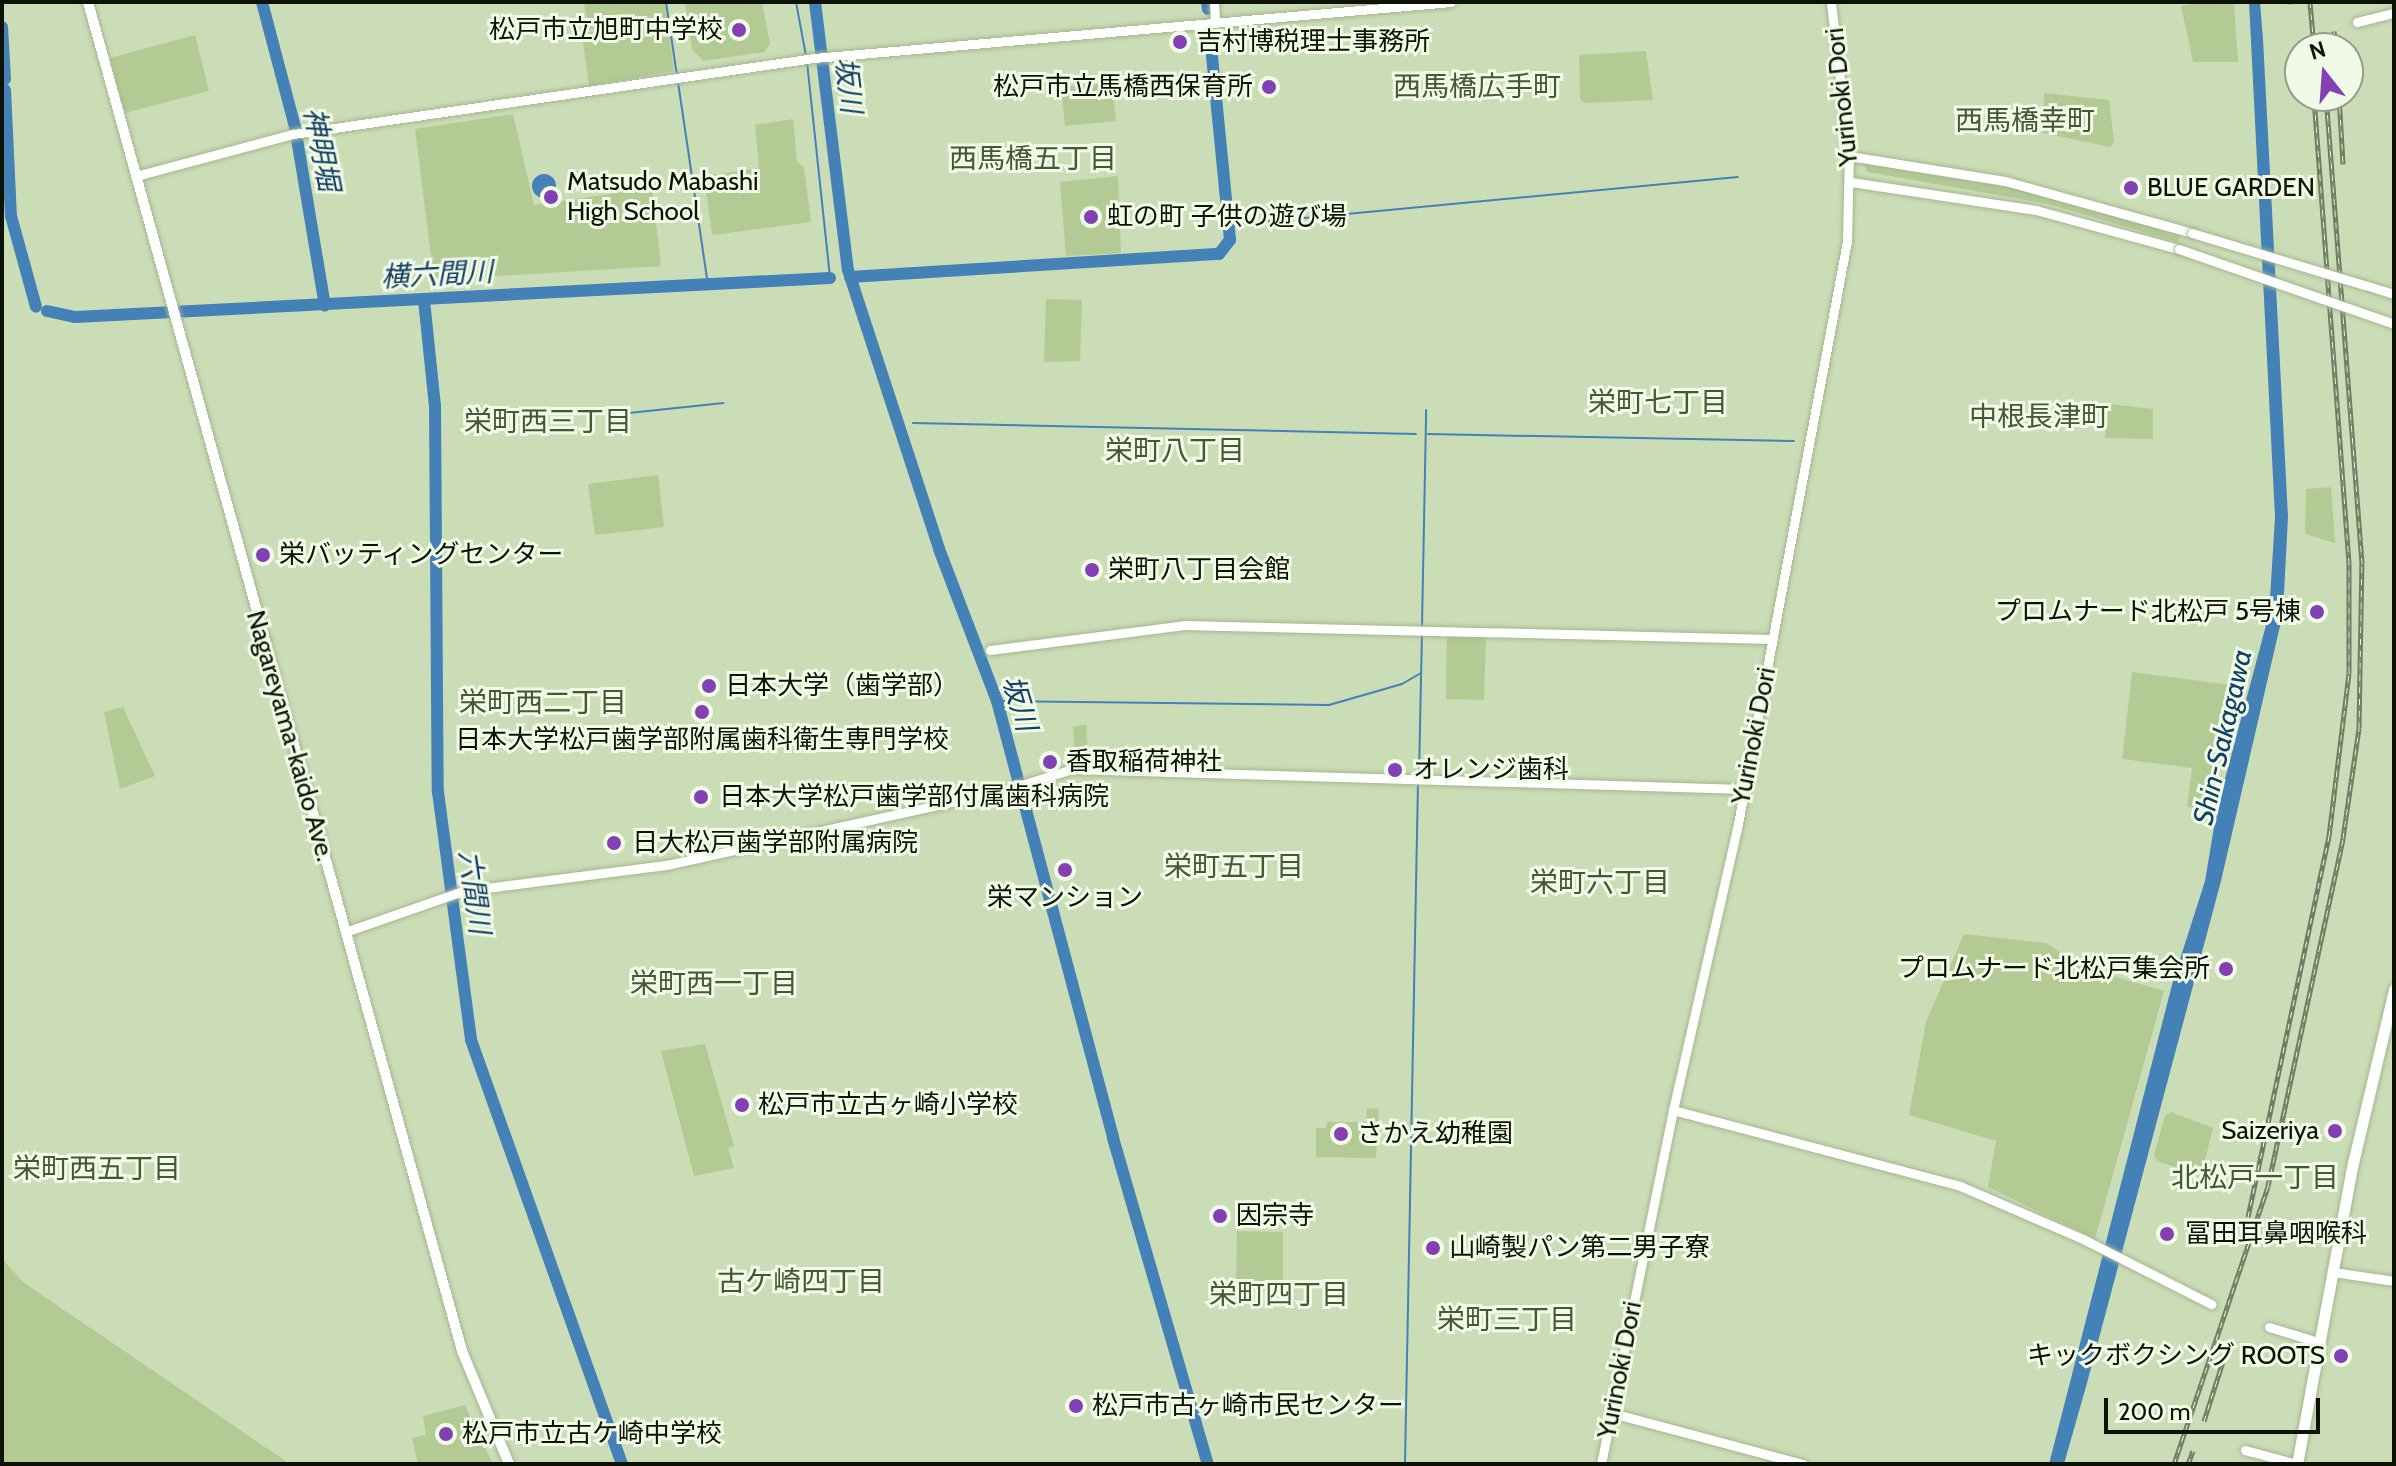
<!DOCTYPE html>
<html>
<head>
<meta charset="utf-8">
<style>
  body { margin:0 }
  #map { position:relative; width:2396px; height:1466px; overflow:hidden; background:#cbddb6; font-family:Cabin,"Noto Sans JP",sans-serif }
  div>[style] { position:absolute }
  [style*='--x'] { left:calc(var(--x)*1px); top:calc(var(--y)*1px); width:calc(var(--w)*1px); rotate:calc(var(--a)*1deg) }
  .green>* { inset:0; background:#b3ca95 }
  .water>* { inset:0; background:#4481b7 }
  .round { border-radius:50% }
  .stream>* { height:2px; margin:-1px; padding:0 1px; transform-origin:1px; border-radius:1px; background:#4481b7 }
  .river>* { height:12px; margin:-6px; padding:0 6px; transform-origin:6px; border-radius:6px; background:#4481b7 }
  .roads { filter:drop-shadow(0 0 2px #a5b690) drop-shadow(0 0 2px #a5b690) }
  .secondary>* { height:9px; margin:-4.5px; padding:0 4.5px; transform-origin:4.5px; border-radius:4.5px; background:#fff }
  .primary>* { height:10px; margin:-5px; padding:0 5px; transform-origin:5px; border-radius:5px; background:#fff }
  .highway>* { height:11px; margin:-5.5px; padding:0 5.5px; transform-origin:5.5px; border-radius:5.5px; background:#fff }
  .rail>* { height:5px; margin-top:-2.5px; transform-origin:0; background:repeating-linear-gradient(90deg,#f1fae6 0 6px,#717d62 0 12px); box-sizing:border-box; border-block:2px solid #717d62 }
  .bridges { filter:drop-shadow(0 0 2px #a5b690) drop-shadow(0 0 2px #a5b690) }
  .secondary-bridge>* { height:9px; margin:-4.5px; padding:0 4.5px; transform-origin:4.5px; border-radius:4.5px; background:#fff }
  .dots>* { width:22px; height:22px; translate:-50% -50%; box-sizing:border-box; border:4px solid #f1fae6; border-radius:50% }
  span { translate:-50% -50%; white-space:nowrap; text-align:center; line-height:1.15; -webkit-text-stroke:6px #f1fae6; paint-order:stroke }
  .poi-label { font-size:26px; color:#0c1205 }
  .right { translate:-100% -50%; text-align:right }
  .left { translate:0 -50%; text-align:left }
  .street-label { font-size:26px; color:#0c1205 }
  .water-label { font-size:28px; color:#113f65; font-style:italic }
  .neighbourhood-label { font-size:28px; color:#485634 }
  .frame { position:absolute; inset:0; border:4px solid #0c1205; pointer-events:none }
  .north { position:absolute; left:2284px; top:32px; width:80px; height:80px; box-sizing:border-box; background:#f1fae6; border:2px solid #959d8c; border-radius:50%; rotate:343deg; font-size:22px; font-weight:700; line-height:32px; text-align:center; color:#0c1205 }
  .north::after { content:''; display:block; margin:auto; width:28px; height:36px; background:#8240b4; clip-path:polygon(50% 0,100% 100%,50% 72%,0 100%) }
  .scale { position:absolute; left:2104px; top:1398px; width:216px; height:36px; box-sizing:border-box; border:4px solid #0c1205; border-top:0; padding-left:10px; font-size:24px; line-height:28px; white-space:nowrap; color:#0c1205; -webkit-text-stroke:6px #f1fae6; paint-order:stroke }
</style>
</head>
<body>
<div id="map">
  <div class="green">
    <i style="clip-path:polygon(584px 2px,665px 2px,668px 19px,588px 30px)"></i>
    <i style="clip-path:polygon(685px 2px,762px 2px,770px 44px,764px 52px,703px 61px,692px 49px)"></i>
    <i style="clip-path:polygon(2204px 2px,2234px 2px,2238px 62px,2193px 62px,2181px 6px)"></i>
    <i style="clip-path:polygon(668px 23px,674px 71px,589px 86px,582px 33px)"></i>
    <i style="clip-path:polygon(195px 35px,209px 91px,125px 113px,110px 58px)"></i>
    <i style="clip-path:polygon(1646px 51px,1653px 100px,1585px 103px,1580px 99px,1579px 55px)"></i>
    <i style="clip-path:polygon(1112px 83px,1116px 121px,1065px 126px,1061px 87px)"></i>
    <i style="clip-path:polygon(2044px 93px,2109px 100px,2114px 142px,2110px 147px,2043px 133px)"></i>
    <i style="clip-path:polygon(513px 114px,534px 205px,652px 188px,661px 266px,434px 280px,415px 129px)"></i>
    <i style="clip-path:polygon(793px 119px,797px 162px,804px 167px,811px 222px,712px 235px,704px 176px,759px 168px,755px 125px)"></i>
    <i style="clip-path:polygon(1869px 162px,2022px 190px,2180px 235px,2178px 242px,2048px 204px,1868px 172px,1863px 164px)"></i>
    <i style="clip-path:polygon(1118px 176px,1121px 253px,1066px 256px,1060px 182px)"></i>
    <i style="clip-path:polygon(1046px 299px,1082px 300px,1080px 361px,1044px 362px)"></i>
    <i style="clip-path:polygon(2109px 404px,2153px 409px,2153px 439px,2105px 438px)"></i>
    <i style="clip-path:polygon(658px 475px,664px 527px,595px 535px,588px 484px)"></i>
    <i style="clip-path:polygon(2331px 487px,2335px 543px,2305px 534px,2306px 489px)"></i>
    <i style="clip-path:polygon(1447px 635px,1486px 636px,1484px 700px,1446px 699px)"></i>
    <i style="clip-path:polygon(2132px 672px,2238px 686px,2208px 810px,2187px 807px,2192px 768px,2122px 759px)"></i>
    <i style="clip-path:polygon(123px 707px,155px 776px,120px 789px,104px 712px)"></i>
    <i style="clip-path:polygon(1086px 725px,1089px 759px,1075px 758px,1073px 726px)"></i>
    <i style="clip-path:polygon(1964px 934px,2046px 943px,2083px 967px,2164px 991px,2095px 1239px,1988px 1187px,1996px 1141px,1909px 1115px,1926px 1022px)"></i>
    <i style="clip-path:polygon(705px 1044px,734px 1146px,728px 1148px,734px 1168px,694px 1176px,661px 1051px)"></i>
    <i style="clip-path:polygon(1367px 1108px,1379px 1109px,1376px 1158px,1316px 1157px,1316px 1128px,1326px 1128px,1327px 1122px,1366px 1122px)"></i>
    <i style="clip-path:polygon(2171px 1112px,2213px 1128px,2202px 1172px,2196px 1174px,2157px 1161px,2154px 1155px,2165px 1116px)"></i>
    <i style="clip-path:polygon(1237px 1231px,1283px 1232px,1283px 1292px,1236px 1291px)"></i>
    <i style="clip-path:polygon(2px 1259px,23px 1282px,290px 1464px,2px 1464px)"></i>
    <i style="clip-path:polygon(465px 1405px,493px 1464px,418px 1464px,412px 1438px,426px 1435px,423px 1416px)"></i>
  </div>
  <div class="water">
    <i style="clip-path:polygon(2249px 2px,2260px 2px,2263px 39px,2288px 517px,2283px 613px,2221px 881px,2087px 1383px,2064px 1464px,2049px 1464px,2173px 981px,2205px 881px,2217px 809px,2269px 614px,2275px 517px)"></i>
    <i class="round" style="left:532px;top:174px;width:24px;height:24px"></i>
  </div>
  <div class="stream">
    <i style="--x:666;--y:2;--w:75;--a:81.5"></i>
    <i style="--x:796;--y:2;--w:55;--a:79.5"></i>
    <i style="--x:807;--y:62;--w:217;--a:83.9"></i>
    <i style="--x:678;--y:82;--w:204;--a:81.6"></i>
    <i style="--x:1229;--y:225;--w:511;--a:-5.39"></i>
    <i style="--x:2367;--y:291;--w:18;--a:13"></i>
    <i style="--x:629;--y:413;--w:95;--a:-6.1"></i>
    <i style="--x:913;--y:423;--w:503;--a:1.25"></i>
    <i style="--x:1428;--y:434;--w:366;--a:1.1"></i>
    <i style="--x:1422;--y:627;--w:217;--a:-88.9"></i>
    <i style="--x:997;--y:701;--w:332;--a:0.7"></i>
    <i style="--x:1329;--y:705;--w:76;--a:-16"></i>
    <i style="--x:1402;--y:684;--w:22;--a:-30"></i>
    <i style="--x:1419;--y:775;--w:142;--a:-88.8"></i>
    <i style="--x:1405;--y:1464;--w:683;--a:-88.91"></i>
  </div>
  <div class="river">
    <i style="--x:262;--y:2;--w:129;--a:75.2"></i>
    <i style="--x:295;--y:127;--w:181;--a:80.5"></i>
    <i style="--x:815;--y:2;--w:270;--a:83"></i>
    <i style="--x:848;--y:270;--w:293;--a:71.9"></i>
    <i style="--x:939;--y:549;--w:163;--a:69.1"></i>
    <i style="--x:997;--y:701;--w:452;--a:75.1"></i>
    <i style="--x:1113;--y:1138;--w:340;--a:73.8"></i>
    <i style="--x:1207;--y:2;--w:7;--a:82"></i>
    <i style="--x:2;--y:27;--w:52;--a:86.7"></i>
    <i style="--x:5;--y:90;--w:126;--a:87.3"></i>
    <i style="--x:11;--y:216;--w:94;--a:74.6"></i>
    <i style="--x:850;--y:277;--w:370;--a:-3.6"></i>
    <i style="--x:1219;--y:254;--w:18;--a:-52"></i>
    <i style="--x:1230;--y:240;--w:217;--a:-95.6"></i>
    <i style="--x:424;--y:300;--w:107;--a:84.1"></i>
    <i style="--x:435;--y:406;--w:386;--a:89.6"></i>
    <i style="--x:438;--y:792;--w:250;--a:82.4"></i>
    <i style="--x:471;--y:1040;--w:450;--a:70.4"></i>
    <i style="--x:47;--y:311;--w:29;--a:12"></i>
    <i style="--x:75;--y:317;--w:756;--a:-2.96"></i>
  </div>
  <div class="roads">
    <div class="secondary">
      <i style="--x:1214;--y:2;--w:17;--a:87"></i>
      <i style="--x:2357;--y:22;--w:38;--a:-14"></i>
      <i style="--x:1849;--y:156;--w:158;--a:9.1"></i>
      <i style="--x:2005;--y:181;--w:194;--a:15.5"></i>
      <i style="--x:136;--y:176;--w:163;--a:-15"></i>
      <i style="--x:293;--y:134;--w:527;--a:-8.3"></i>
      <i style="--x:814;--y:58;--w:639;--a:-5.02"></i>
      <i style="--x:1851;--y:182;--w:187;--a:8.6"></i>
      <i style="--x:2036;--y:210;--w:148;--a:15.3"></i>
      <i style="--x:990;--y:650;--w:196;--a:-7.3"></i>
      <i style="--x:1184;--y:625;--w:589;--a:1.36"></i>
      <i style="--x:345;--y:932;--w:125;--a:-19.2"></i>
      <i style="--x:463;--y:891;--w:206;--a:-7.3"></i>
      <i style="--x:667;--y:865;--w:343;--a:-12.5"></i>
      <i style="--x:1002;--y:791;--w:73;--a:-17.4"></i>
      <i style="--x:1072;--y:769;--w:672;--a:1.7"></i>
      <i style="--x:1673;--y:1110;--w:297;--a:14.8"></i>
      <i style="--x:1960;--y:1186;--w:134;--a:23.3"></i>
      <i style="--x:2083;--y:1239;--w:144;--a:26.9"></i>
      <i style="--x:2333;--y:1272;--w:62;--a:8.4"></i>
      <i style="--x:2269;--y:1327;--w:54;--a:17.1"></i>
      <i style="--x:1612;--y:1413;--w:198;--a:15"></i>
      <i style="--x:2245;--y:1450;--w:54;--a:15.1"></i>
      <i style="--x:1601;--y:1464;--w:361;--a:-78.5"></i>
      <i style="--x:1673;--y:1110;--w:288;--a:-77.2"></i>
      <i style="--x:1737;--y:829;--w:598;--a:-79.4"></i>
      <i style="--x:1847;--y:241;--w:85;--a:-88.7"></i>
      <i style="--x:1849;--y:156;--w:155;--a:-96.7"></i>
    </div>
    <div class="primary">
      <i style="--x:88;--y:2;--w:1400;--a:74.5"></i>
      <i style="--x:462;--y:1351;--w:122;--a:67.4"></i>
    </div>
    <div class="highway">
      <i style="--x:2297;--y:1464;--w:306;--a:-79.5"></i>
      <i style="--x:2353;--y:1163;--w:179;--a:-76.7"></i>
    </div>
  </div>
  <div class="rail">
    <i style="--x:2290;--y:2;--w:2;--a:90"></i>
    <i style="--x:2310;--y:2;--w:46;--a:85"></i>
    <i style="--x:2334;--y:31;--w:17;--a:83"></i>
    <i style="--x:2339;--y:96;--w:68;--a:86.6"></i>
    <i style="--x:2248;--y:1217;--w:390;--a:-78"></i>
    <i style="--x:2329;--y:836;--w:164;--a:-83"></i>
    <i style="--x:2349;--y:673;--w:110;--a:-90"></i>
    <i style="--x:2349;--y:563;--w:468;--a:-94.3"></i>
    <i style="--x:2204;--y:1421;--w:72;--a:-72.3"></i>
    <i style="--x:2174;--y:1464;--w:293;--a:-71.3"></i>
    <i style="--x:2268;--y:1186;--w:356;--a:-77.8"></i>
    <i style="--x:2343;--y:838;--w:111;--a:-81.7"></i>
    <i style="--x:2359;--y:728;--w:165;--a:-89"></i>
    <i style="--x:2362;--y:563;--w:468;--a:-94.4"></i>
    <i style="--x:2188;--y:1464;--w:14;--a:-69"></i>
  </div>
  <div class="bridges">
    <div class="secondary-bridge">
      <i style="--x:2192;--y:233;--w:211;--a:16.8"></i>
      <i style="--x:2179;--y:249;--w:228;--a:19.2"></i>
    </div>
  </div>
  <div class="dots">
    <i style="left:739px;top:30px;background:#8240b4"></i>
    <i style="left:1180px;top:42px;background:#8240b4"></i>
    <i style="left:1269px;top:87px;background:#8240b4"></i>
    <i style="left:2131px;top:188px;background:#8240b4"></i>
    <i style="left:551px;top:197px;background:#8240b4"></i>
    <i style="left:1091px;top:217px;background:#8240b4"></i>
    <i style="left:263px;top:555px;background:#8240b4"></i>
    <i style="left:1092px;top:570px;background:#8240b4"></i>
    <i style="left:2317px;top:612px;background:#8240b4"></i>
    <i style="left:709px;top:686px;background:#8240b4"></i>
    <i style="left:702px;top:712px;background:#8240b4"></i>
    <i style="left:1050px;top:762px;background:#8240b4"></i>
    <i style="left:1395px;top:770px;background:#8240b4"></i>
    <i style="left:701px;top:797px;background:#8240b4"></i>
    <i style="left:614px;top:843px;background:#8240b4"></i>
    <i style="left:1065px;top:870px;background:#8240b4"></i>
    <i style="left:2226px;top:969px;background:#8240b4"></i>
    <i style="left:742px;top:1105px;background:#8240b4"></i>
    <i style="left:2335px;top:1131px;background:#8240b4"></i>
    <i style="left:1341px;top:1134px;background:#8240b4"></i>
    <i style="left:1220px;top:1216px;background:#8240b4"></i>
    <i style="left:2167px;top:1234px;background:#8240b4"></i>
    <i style="left:1433px;top:1248px;background:#8240b4"></i>
    <i style="left:2341px;top:1356px;background:#8240b4"></i>
    <i style="left:1076px;top:1406px;background:#8240b4"></i>
    <i style="left:446px;top:1434px;background:#8240b4"></i>
  </div>
  <div class="poi-label">
    <span class="right" style="left:723px;top:30px">松戸市立旭町中学校</span>
    <span class="left" style="left:1196px;top:42px">吉村博税理士事務所</span>
    <span class="right" style="left:1253px;top:87px">松戸市立馬橋西保育所</span>
    <span class="left" style="left:567px;top:197px">Matsudo Mabashi<br>High School</span>
    <span class="left" style="left:2147px;top:188px">BLUE GARDEN</span>
    <span class="left" style="left:1107px;top:217px">虹の町 子供の遊び場</span>
    <span class="left" style="left:279px;top:555px">栄バッティングセンター</span>
    <span class="left" style="left:1108px;top:570px">栄町八丁目会館</span>
    <span class="right" style="left:2301px;top:612px">プロムナード北松戸 5号棟</span>
    <span class="left" style="left:725px;top:686px">日本大学（歯学部）</span>
    <span style="left:702px;top:740px">日本大学松戸歯学部附属歯科衛生専門学校</span>
    <span class="left" style="left:1066px;top:762px">香取稲荷神社</span>
    <span class="left" style="left:1413px;top:770px">オレンジ歯科</span>
    <span class="left" style="left:719px;top:797px">日本大学松戸歯学部付属歯科病院</span>
    <span class="left" style="left:632px;top:843px">日大松戸歯学部附属病院</span>
    <span style="left:1065px;top:898px">栄マンション</span>
    <span class="right" style="left:2210px;top:969px">プロムナード北松戸集会所</span>
    <span class="left" style="left:758px;top:1105px">松戸市立古ヶ崎小学校</span>
    <span class="right" style="left:2319px;top:1131px">Saizeriya</span>
    <span class="left" style="left:1357px;top:1134px">さかえ幼稚園</span>
    <span class="left" style="left:1236px;top:1216px">因宗寺</span>
    <span class="left" style="left:2185px;top:1234px">冨田耳鼻咽喉科</span>
    <span class="left" style="left:1449px;top:1248px">山崎製パン第二男子寮</span>
    <span class="right" style="left:2325px;top:1356px">キックボクシング ROOTS</span>
    <span class="left" style="left:1092px;top:1406px">松戸市古ヶ崎市民センター</span>
    <span class="left" style="left:462px;top:1434px">松戸市立古ケ崎中学校</span>
  </div>
  <div class="street-label">
    <span style="left:1842px;top:97px;rotate:-96deg">Yurinoki Dori</span>
    <span style="left:290px;top:736px;rotate:74deg">Nagareyama-kaido Ave.</span>
    <span style="left:1754px;top:736px;rotate:-79deg">Yurinoki Dori</span>
    <span style="left:1620px;top:1370px;rotate:-79deg">Yurinoki Dori</span>
  </div>
  <div class="water-label">
    <span style="left:849px;top:85px;rotate:83deg">坂川</span>
    <span style="left:322px;top:149px;rotate:79deg">神明堀</span>
    <span style="left:437px;top:274px;rotate:-3deg">横六間川</span>
    <span style="left:1020px;top:703px;rotate:73deg">坂川</span>
    <span style="left:2222px;top:737px;rotate:-77deg">Shin-Sakagawa</span>
    <span style="left:475px;top:892px;rotate:82deg">六間川</span>
  </div>
  <div class="neighbourhood-label">
    <span style="left:1477px;top:86px">西馬橋広手町</span>
    <span style="left:2025px;top:120px">西馬橋幸町</span>
    <span style="left:1033px;top:158px">西馬橋五丁目</span>
    <span style="left:1658px;top:402px">栄町七丁目</span>
    <span style="left:2039px;top:416px">中根長津町</span>
    <span style="left:548px;top:421px">栄町西三丁目</span>
    <span style="left:1175px;top:450px">栄町八丁目</span>
    <span style="left:543px;top:702px">栄町西二丁目</span>
    <span style="left:1234px;top:866px">栄町五丁目</span>
    <span style="left:1600px;top:882px">栄町六丁目</span>
    <span style="left:714px;top:983px">栄町西一丁目</span>
    <span style="left:97px;top:1168px">栄町西五丁目</span>
    <span style="left:2255px;top:1177px">北松戸一丁目</span>
    <span style="left:801px;top:1281px">古ケ崎四丁目</span>
    <span style="left:1279px;top:1294px">栄町四丁目</span>
    <span style="left:1507px;top:1319px">栄町三丁目</span>
  </div>
  <div class="frame"></div>
  <div class="north">N</div>
  <div class="scale">200 m</div>
</div>
</body>
</html>
